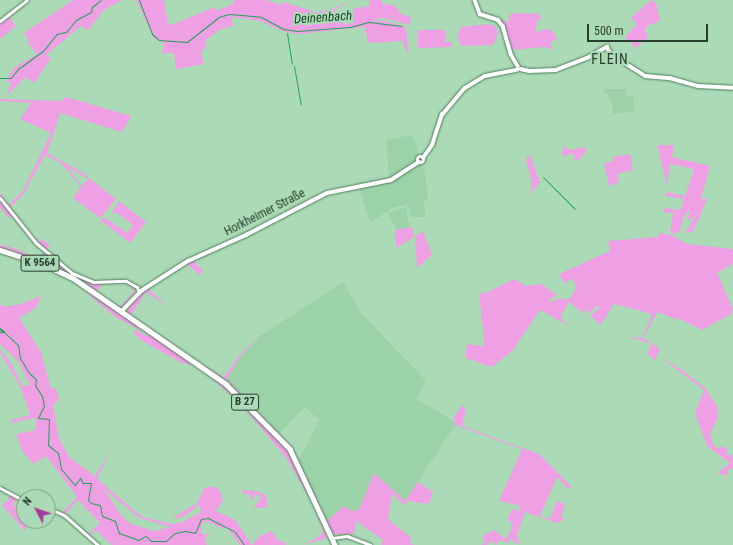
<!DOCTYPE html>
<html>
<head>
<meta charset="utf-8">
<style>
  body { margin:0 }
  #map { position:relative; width:733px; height:545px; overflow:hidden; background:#abdbb6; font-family:"Roboto Condensed",sans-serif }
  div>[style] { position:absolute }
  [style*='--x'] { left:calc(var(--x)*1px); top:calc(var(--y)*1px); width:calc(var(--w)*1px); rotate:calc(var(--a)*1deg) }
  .built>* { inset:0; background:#9bd2a8 }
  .green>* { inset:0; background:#ef9fe3 }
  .stream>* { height:1px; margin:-0.5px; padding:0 0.5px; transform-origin:0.5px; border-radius:0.5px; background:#1ea458 }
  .canal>* { height:2px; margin:-1px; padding:0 1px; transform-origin:1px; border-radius:1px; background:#1ea458 }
  .roads { filter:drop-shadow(0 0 1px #507e5d) drop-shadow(0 0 1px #507e5d) }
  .tertiary>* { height:3px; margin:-1.5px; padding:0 1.5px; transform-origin:1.5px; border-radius:1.5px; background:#fff }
  .secondary>* { height:3.5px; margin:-1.75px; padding:0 1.75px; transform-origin:1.75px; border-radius:1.75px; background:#fff }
  .secondary>.ring { margin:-1.75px; padding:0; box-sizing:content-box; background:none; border:3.5px solid #fff; border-radius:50% }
  .primary>* { height:4.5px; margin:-2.25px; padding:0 2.25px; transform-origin:2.25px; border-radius:2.25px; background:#fff }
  span { translate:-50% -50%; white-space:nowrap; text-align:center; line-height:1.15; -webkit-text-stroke:4px #abdbb6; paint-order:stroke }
  .shield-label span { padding:1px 3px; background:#abdbb6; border:1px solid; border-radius:3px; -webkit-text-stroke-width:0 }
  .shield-label { font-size:11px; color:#293d2e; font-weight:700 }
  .street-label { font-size:12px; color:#293d2e }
  .water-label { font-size:13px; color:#174728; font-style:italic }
  .quarter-label { font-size:14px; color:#293d2e; letter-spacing:1px }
  .north { position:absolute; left:16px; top:489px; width:40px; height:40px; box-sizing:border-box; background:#abdbb6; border:1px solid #779c80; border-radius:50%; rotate:311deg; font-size:11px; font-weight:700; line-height:16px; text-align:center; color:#293d2e }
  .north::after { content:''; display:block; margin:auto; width:14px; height:18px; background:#a63b9b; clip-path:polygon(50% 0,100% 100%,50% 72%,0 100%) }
  .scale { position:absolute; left:587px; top:24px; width:121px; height:18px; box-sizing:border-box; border:2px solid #293d2e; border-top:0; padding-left:5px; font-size:12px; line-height:14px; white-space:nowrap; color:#293d2e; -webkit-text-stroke:3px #abdbb6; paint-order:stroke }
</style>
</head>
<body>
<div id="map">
  <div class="built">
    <i style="clip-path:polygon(604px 89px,626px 89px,626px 96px,633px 96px,635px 111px,613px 114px,612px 103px,607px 93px,604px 93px)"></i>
    <i style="clip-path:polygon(412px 135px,425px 172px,428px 200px,423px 202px,426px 217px,411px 217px,408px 204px,392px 208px,370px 223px,359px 187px,388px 182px,390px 188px,386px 140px)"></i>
    <i style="clip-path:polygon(406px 207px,410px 228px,396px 230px,388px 213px)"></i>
    <i style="clip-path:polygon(343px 282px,362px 314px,426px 381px,416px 399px,454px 421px,455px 425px,405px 501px,374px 473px,359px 510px,351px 511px,344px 506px,326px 521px,298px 462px,319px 420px,305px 407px,279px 434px,224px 381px,239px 358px,260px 336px)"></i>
  </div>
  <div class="green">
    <i style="clip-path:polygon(73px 0,122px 0,104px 10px,88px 30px,81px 26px,46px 55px,51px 58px,34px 83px,26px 77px,7px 95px,11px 82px,5px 81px,15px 67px,37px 54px,27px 43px,29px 41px,24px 33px)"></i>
    <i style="clip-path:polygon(136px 0,164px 0,168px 23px,172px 25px,214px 7px,216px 11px,233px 4px,234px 0,266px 0,282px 5px,283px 2px,313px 11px,313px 13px,333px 9px,351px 0,335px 10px,335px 14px,342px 15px,343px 24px,353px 23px,353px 9px,370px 6px,369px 0,382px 0,382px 3px,395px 6px,400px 12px,398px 13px,411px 17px,409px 25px,392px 20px,394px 11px,391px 20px,383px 18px,371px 20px,386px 21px,406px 27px,408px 53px,406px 53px,403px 41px,368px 43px,365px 27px,300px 34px,285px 32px,260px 21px,232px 17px,233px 26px,219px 30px,205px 41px,205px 48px,201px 52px,204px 64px,176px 69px,174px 53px,162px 53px,164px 43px,154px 39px)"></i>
    <i style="clip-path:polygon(651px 0,656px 3px,660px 21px,647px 26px,645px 30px,648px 38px,630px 52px,629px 50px,632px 51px,635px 48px,625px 37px,637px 24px,631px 18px)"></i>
    <i style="clip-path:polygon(511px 13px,540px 14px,541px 19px,537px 19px,536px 32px,548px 29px,554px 33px,557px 39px,550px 43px,553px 50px,545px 47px,511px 50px,499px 19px,508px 22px)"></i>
    <i style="clip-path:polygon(9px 16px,16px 26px,0 39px,0 22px)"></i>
    <i style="clip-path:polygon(488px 24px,495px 26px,498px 33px,493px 45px,461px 46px,457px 37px,461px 27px)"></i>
    <i style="clip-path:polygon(418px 30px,445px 30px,445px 42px,451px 42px,452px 47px,418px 48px)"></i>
    <i style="clip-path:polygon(66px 97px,131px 116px,122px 132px,60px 113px,47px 153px,88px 176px,87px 178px,67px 167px,82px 186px,89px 178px,116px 199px,100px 218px,73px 198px,81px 187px,61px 163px,45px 155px,22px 196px,10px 207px,38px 243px,42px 239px,50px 245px,44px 252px,12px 216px,9px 218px,0 208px,0 193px,8px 205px,22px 192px,51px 133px,20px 119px,31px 103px,0 101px,0 99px,61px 101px)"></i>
    <i style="clip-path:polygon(657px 145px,674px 145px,672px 157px,710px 166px,701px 198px,707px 199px,693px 232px,685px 233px,695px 216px,687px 221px,690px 209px,684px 216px,680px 232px,674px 234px,670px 232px,673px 213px,663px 212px,664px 208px,680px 210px,684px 199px,665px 196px,666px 192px,685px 196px,694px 169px,670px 164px,667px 186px)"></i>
    <i style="clip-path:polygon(565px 146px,569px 150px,585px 147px,586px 151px,580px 159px,574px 161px,575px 156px,569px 153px,566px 157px,561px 153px)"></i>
    <i style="clip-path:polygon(630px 154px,633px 170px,617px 174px,619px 182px,617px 180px,617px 183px,609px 186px,604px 163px,613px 161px,614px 164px,613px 157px)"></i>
    <i style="clip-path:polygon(528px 155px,531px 157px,540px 183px,523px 200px,530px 192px,532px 183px,526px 160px)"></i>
    <i style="clip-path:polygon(119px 201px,146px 222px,130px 243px,103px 222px,98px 225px,104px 217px,127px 233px,133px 225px,116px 212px,114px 215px,112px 212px)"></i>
    <i style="clip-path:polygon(412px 227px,414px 237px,396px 248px,395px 230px)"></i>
    <i style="clip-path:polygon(423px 231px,432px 255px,417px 268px,415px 236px)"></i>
    <i style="clip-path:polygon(660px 233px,671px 235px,687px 244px,733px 249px,733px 264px,717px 273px,733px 309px,731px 314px,702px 330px,678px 318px,675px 323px,676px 319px,657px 312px,643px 338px,660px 349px,655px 360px,647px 354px,651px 344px,630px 337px,642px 338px,652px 314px,614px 304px,601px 325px,590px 316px,600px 307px,598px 305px,589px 313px,585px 309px,583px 313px,569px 302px,561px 315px,562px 320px,569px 326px,540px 310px,513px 350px,492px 367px,465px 358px,467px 344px,483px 346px,484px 340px,479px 293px,485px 293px,515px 279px,525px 286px,541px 284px,557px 295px,549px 300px,550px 302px,557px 299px,570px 299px,576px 288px,573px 279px,564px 283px,559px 274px,610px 251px,608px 241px,657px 237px)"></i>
    <i style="clip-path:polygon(0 245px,6px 246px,6px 250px,8px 246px,38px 258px,45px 253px,73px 275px,87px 282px,113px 282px,103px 284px,96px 292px,113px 304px,121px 306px,134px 291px,128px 284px,114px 282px,126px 282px,136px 291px,119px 310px,72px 276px,44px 263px,0 249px)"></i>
    <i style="clip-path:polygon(194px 261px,203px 271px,200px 275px,187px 264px,148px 288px,167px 306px,146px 292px,131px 315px,150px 329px,127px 313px,127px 308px,143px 291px,185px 264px)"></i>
    <i style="clip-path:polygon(84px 287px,147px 332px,147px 334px,115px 317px,89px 295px)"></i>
    <i style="clip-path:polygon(evenodd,41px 296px,37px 307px,19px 318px,41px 352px,51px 389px,56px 388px,59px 400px,53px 404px,59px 439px,70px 458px,95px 476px,111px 450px,97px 479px,142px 517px,173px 524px,182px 522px,201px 512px,199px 505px,185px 516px,175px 519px,174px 517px,197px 503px,204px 488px,214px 486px,220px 491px,223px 501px,216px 511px,235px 520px,252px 545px,260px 536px,271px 531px,279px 541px,285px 542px,286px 545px,240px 545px,227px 528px,221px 528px,206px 521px,202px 524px,201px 534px,210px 534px,205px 538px,207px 545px,112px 545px,95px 530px,89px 536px,87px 535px,100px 523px,78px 500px,64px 515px,62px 513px,77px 497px,46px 456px,34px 464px,22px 451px,16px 434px,36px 430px,35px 418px,12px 423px,11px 420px,30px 415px,20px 386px,0 353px,0 350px,10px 361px,22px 386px,30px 385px,18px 361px,0 344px,0 304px,4px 307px,21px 304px,41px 296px,104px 489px,139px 518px,171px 527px,154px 531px,131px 524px,122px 517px,104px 489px)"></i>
    <i style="clip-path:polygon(135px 330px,146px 336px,151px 334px,219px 379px,289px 450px,327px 538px,302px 545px,320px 536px,323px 531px,313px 505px,287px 459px,239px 402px,197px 366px,182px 363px,144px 342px,133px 333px)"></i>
    <i style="clip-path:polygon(259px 336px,241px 355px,227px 379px,290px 445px,294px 452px,323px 512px,325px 518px,293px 453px,225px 379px,186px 354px,224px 377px,240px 354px)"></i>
    <i style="clip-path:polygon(660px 357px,682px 370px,705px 388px,717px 406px,718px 417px,710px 434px,713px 444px,718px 449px,721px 446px,728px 450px,726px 453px,731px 456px,733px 454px,733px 467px,728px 470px,727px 476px,717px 473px,730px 463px,707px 446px,695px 413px,704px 390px)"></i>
    <i style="clip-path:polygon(462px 405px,466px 410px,462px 426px,539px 454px,572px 487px,567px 488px,557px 477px,540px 516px,550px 519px,557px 501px,565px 504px,561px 518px,567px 518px,557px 523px,525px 512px,517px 536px,520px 545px,510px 539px,508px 543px,500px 540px,496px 545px,491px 541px,487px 545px,481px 545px,485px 542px,482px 536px,494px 530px,506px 539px,511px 530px,511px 522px,507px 520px,512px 509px,521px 511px,518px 505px,499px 501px,522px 449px,455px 425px,454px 417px)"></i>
    <i style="clip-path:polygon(374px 473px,405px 501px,418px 482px,433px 492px,429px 504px,407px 501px,404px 505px,392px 494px,388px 519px,411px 538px,410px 543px,415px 545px,381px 545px,383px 540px,356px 521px,354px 534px,336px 534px,331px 532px,326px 521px,345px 506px,351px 511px,359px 510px)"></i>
    <i style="clip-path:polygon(242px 490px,260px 492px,266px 496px,268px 507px,256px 508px,254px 505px,260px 501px,260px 496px,255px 494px,252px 501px,249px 494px,244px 494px,244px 499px)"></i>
    <i style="clip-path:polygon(8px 495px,24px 501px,17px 500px,13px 504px,24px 517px,24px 521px,30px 524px,24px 530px,2px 505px,9px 499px)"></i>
  </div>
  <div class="stream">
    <i style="--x:139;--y:0;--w:36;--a:69"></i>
    <i style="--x:152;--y:34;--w:9;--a:41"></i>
    <i style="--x:159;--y:40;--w:28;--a:4"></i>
    <i style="--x:187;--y:42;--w:41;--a:-38"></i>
    <i style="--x:219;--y:17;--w:10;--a:-17"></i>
    <i style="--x:229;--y:14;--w:32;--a:5"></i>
    <i style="--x:261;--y:17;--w:26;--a:28"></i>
    <i style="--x:284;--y:29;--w:13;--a:9"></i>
    <i style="--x:297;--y:31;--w:53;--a:-4.3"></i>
    <i style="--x:350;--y:27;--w:20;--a:-15"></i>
    <i style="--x:369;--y:22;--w:33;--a:7"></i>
    <i style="--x:287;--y:33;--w:31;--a:81"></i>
    <i style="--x:294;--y:66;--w:39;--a:80"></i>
    <i style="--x:0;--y:78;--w:11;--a:0"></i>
    <i style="--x:11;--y:78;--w:11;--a:-52"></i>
    <i style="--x:18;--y:69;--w:31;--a:-36"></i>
    <i style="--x:43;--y:51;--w:22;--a:-51"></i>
    <i style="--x:57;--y:34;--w:9;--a:-13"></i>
    <i style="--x:66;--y:32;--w:16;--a:-50"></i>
    <i style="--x:76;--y:20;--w:17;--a:-28"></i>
    <i style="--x:91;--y:12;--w:5;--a:-79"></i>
    <i style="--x:92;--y:7;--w:11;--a:-38"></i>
    <i style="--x:543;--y:177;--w:45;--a:45"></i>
    <i style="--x:0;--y:332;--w:4;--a:0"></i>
    <i style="--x:4;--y:332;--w:19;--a:43"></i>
    <i style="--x:18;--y:345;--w:13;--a:81"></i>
    <i style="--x:20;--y:358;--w:17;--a:59"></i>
    <i style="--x:29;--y:373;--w:9;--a:41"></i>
    <i style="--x:36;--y:379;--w:6;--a:99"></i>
    <i style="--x:35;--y:385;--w:13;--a:58"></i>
    <i style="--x:42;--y:396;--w:10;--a:79"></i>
    <i style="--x:44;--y:406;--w:13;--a:117"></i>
    <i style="--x:38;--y:418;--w:11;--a:5"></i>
    <i style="--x:49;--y:419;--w:26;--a:92"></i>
    <i style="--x:48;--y:445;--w:13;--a:39"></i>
    <i style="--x:58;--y:453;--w:16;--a:79"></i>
    <i style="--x:61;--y:469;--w:21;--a:49"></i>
    <i style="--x:75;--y:485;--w:9;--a:-54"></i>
    <i style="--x:80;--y:478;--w:6;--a:59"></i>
    <i style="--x:83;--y:483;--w:8;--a:0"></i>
    <i style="--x:91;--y:483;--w:17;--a:100"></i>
    <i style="--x:88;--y:500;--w:4;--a:45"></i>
    <i style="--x:91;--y:503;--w:9;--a:13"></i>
    <i style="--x:100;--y:505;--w:11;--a:80"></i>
    <i style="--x:102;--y:516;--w:14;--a:21"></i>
    <i style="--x:115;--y:521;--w:13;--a:72"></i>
    <i style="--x:119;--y:533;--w:20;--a:20"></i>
    <i style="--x:138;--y:540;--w:9;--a:-27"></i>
    <i style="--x:146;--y:536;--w:7;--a:45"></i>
    <i style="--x:151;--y:541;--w:15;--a:0"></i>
    <i style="--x:166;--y:541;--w:12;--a:-42"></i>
    <i style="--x:175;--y:533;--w:10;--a:-11"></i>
    <i style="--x:185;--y:531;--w:10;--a:11"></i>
    <i style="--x:195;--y:533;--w:15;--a:-67"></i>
    <i style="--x:201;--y:519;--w:7;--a:-8"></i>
    <i style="--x:208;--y:518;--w:30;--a:27"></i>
    <i style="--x:235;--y:532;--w:16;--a:55"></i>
  </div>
  <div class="canal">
    <i style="--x:0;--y:329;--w:5;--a:37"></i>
  </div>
  <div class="roads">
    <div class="tertiary">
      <i style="--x:0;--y:21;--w:34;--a:-38"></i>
      <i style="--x:0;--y:198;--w:58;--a:51.3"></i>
      <i style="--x:36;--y:243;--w:47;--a:39.8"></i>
      <i style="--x:72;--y:273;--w:23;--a:23"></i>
      <i style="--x:93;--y:282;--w:33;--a:-2"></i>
      <i style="--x:126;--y:281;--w:13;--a:29"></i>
      <i style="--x:137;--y:287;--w:6;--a:72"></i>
      <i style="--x:0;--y:488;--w:27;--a:28"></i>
      <i style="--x:48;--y:508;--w:17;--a:24"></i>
      <i style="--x:64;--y:515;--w:45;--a:41.4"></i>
      <i style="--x:332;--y:538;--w:15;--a:-8"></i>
      <i style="--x:347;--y:536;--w:25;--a:21"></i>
    </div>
    <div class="secondary">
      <i style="--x:475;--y:0;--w:15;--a:70"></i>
      <i style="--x:480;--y:14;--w:19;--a:18"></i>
      <i style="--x:498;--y:20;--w:8;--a:50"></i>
      <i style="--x:503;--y:26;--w:29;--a:74"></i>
      <i style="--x:511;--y:54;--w:14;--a:60"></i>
      <i style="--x:521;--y:69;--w:8;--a:14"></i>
      <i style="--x:529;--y:71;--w:27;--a:-2"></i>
      <i style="--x:556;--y:70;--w:33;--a:-21"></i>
      <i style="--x:587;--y:58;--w:23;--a:-29"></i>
      <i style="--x:607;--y:47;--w:9;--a:58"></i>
      <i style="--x:612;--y:55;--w:39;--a:32"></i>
      <i style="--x:645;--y:76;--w:25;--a:5"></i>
      <i style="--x:670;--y:78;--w:29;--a:16"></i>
      <i style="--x:698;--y:86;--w:35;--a:3"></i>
      <i class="ring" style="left:418px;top:157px;width:2.5px;height:2.5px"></i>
      <i style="--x:423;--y:158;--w:16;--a:-55"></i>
      <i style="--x:432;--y:145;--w:32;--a:-72"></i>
      <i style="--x:442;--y:115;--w:35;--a:-50"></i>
      <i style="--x:465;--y:88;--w:23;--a:-31"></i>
      <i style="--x:485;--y:76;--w:33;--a:-11"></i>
      <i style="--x:121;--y:312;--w:29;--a:-46"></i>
      <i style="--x:141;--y:291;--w:56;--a:-32.6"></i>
      <i style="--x:188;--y:261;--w:64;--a:-24.1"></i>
      <i style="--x:246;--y:235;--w:91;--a:-27.4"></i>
      <i style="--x:327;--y:193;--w:65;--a:-11.5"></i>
      <i style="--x:391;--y:180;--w:33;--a:-33"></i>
    </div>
    <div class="primary">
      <i style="--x:0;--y:250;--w:45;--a:18"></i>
      <i style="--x:43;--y:264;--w:33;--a:25"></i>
      <i style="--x:73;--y:278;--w:186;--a:34.7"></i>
      <i style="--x:226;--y:384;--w:91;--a:45.4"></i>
      <i style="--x:290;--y:449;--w:106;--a:64.9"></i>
    </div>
  </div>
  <div class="shield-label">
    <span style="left:40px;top:263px">K 9564</span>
    <span style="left:245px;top:402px">B 27</span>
  </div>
  <div class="street-label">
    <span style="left:265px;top:213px;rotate:-27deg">Horkheimer Straße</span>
  </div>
  <div class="water-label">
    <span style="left:323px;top:18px;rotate:-4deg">Deinenbach</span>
  </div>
  <div class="quarter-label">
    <span style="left:610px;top:59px">FLEIN</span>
  </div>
  <div class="north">N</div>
  <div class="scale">500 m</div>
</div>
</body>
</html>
